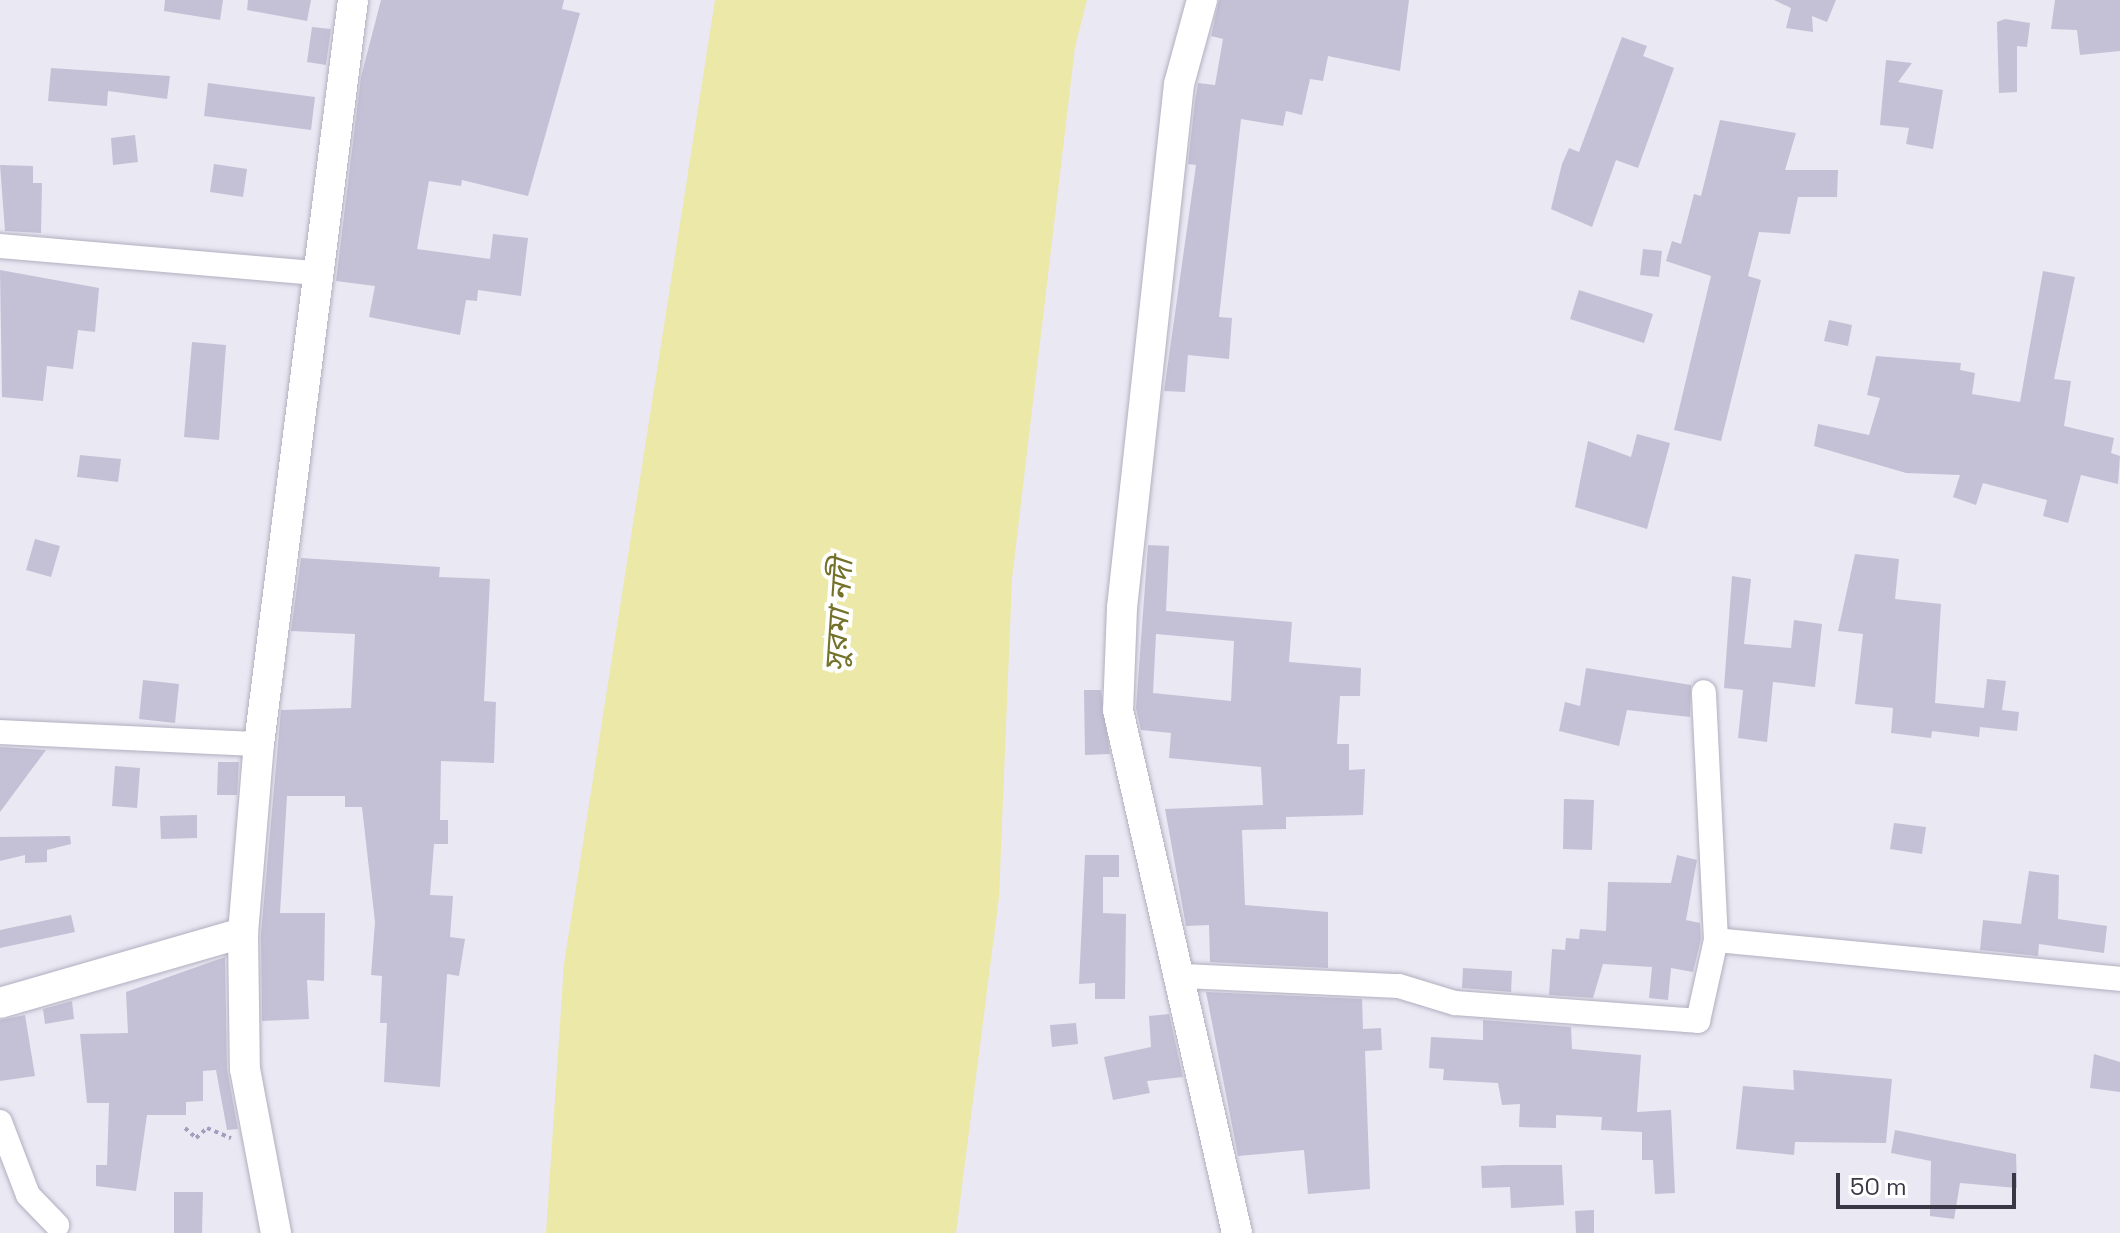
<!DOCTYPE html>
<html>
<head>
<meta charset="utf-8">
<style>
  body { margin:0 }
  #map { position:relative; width:2120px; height:1233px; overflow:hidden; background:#eae8f3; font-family:"Space Grotesk","Noto Sans Bengali",sans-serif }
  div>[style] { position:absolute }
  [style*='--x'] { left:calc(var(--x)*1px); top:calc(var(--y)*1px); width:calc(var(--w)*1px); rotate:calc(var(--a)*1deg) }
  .water>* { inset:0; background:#ebe8a8 }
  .building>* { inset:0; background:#c4c1d6 }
  .path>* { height:4px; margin-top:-2px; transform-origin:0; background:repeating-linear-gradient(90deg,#a49dbe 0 4px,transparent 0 8px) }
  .roads { filter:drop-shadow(0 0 2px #b2aec0) drop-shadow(0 0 2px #b2aec0) }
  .minor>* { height:24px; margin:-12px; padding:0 12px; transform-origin:12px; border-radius:12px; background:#fff }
  .tertiary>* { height:30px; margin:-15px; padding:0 15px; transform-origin:15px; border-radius:15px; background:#fff }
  span { translate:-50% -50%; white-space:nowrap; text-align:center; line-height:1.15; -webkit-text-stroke:8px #fff; paint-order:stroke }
  .water-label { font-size:30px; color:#74722a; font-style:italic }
  .scale { position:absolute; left:1836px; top:1173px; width:180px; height:36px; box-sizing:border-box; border:4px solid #393745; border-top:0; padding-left:10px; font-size:24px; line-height:28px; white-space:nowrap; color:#393745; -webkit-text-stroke:6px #fff; paint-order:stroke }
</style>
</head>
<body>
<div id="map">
  <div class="water">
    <i style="clip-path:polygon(715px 0,1087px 0,1075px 47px,1012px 579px,999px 897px,956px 1233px,546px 1233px,564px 964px)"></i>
  </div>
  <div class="building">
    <i style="clip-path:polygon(165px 0,223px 0,220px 20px,164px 11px)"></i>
    <i style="clip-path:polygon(248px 0,311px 0,307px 21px,247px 10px)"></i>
    <i style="clip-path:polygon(381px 0,564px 0,562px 9px,580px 13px,528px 196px,462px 180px,461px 186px,429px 181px,417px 249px,490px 259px,493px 234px,528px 238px,521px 296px,478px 290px,477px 301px,466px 300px,460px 335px,369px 317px,375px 286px,336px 281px,361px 77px)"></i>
    <i style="clip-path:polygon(1219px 0,1409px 0,1400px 71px,1328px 56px,1323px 81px,1310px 79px,1302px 115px,1286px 111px,1283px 126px,1241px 119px,1219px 317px,1232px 318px,1229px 359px,1188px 355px,1185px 392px,1164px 391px,1196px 165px,1188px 164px,1195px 101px,1198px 83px,1215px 85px,1223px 39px,1211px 36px)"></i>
    <i style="clip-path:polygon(1774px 0,1836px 0,1827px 22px,1812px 16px,1813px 32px,1786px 28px,1791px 8px)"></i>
    <i style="clip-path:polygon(2055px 0,2120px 0,2120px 51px,2080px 55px,2077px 30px,2051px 29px)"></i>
    <i style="clip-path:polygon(2005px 19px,2030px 23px,2027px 47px,2017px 46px,2017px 92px,1999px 93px,1997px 22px)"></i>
    <i style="clip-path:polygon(312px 27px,331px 29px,326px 65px,307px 62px)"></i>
    <i style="clip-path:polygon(1622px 37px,1647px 46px,1643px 56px,1674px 68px,1638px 168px,1616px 160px,1592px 227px,1551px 209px,1562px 164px,1569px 148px,1579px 152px)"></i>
    <i style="clip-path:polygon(1886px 60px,1912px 63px,1898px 82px,1943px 90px,1933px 149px,1906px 144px,1909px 128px,1880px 125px)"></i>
    <i style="clip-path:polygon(51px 68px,170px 76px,167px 99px,108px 91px,107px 106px,48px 101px)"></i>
    <i style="clip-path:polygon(208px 83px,315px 97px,311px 130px,204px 116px)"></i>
    <i style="clip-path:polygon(1720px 120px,1796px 133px,1785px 170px,1838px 170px,1837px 197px,1798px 197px,1790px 234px,1759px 232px,1748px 276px,1761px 280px,1721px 441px,1674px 430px,1711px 276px,1666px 261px,1672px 241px,1681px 244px,1694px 194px,1701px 196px)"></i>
    <i style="clip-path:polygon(135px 135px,138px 162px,113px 165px,111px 138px)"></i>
    <i style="clip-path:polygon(214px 164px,247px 169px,243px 197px,210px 192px)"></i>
    <i style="clip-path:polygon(0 165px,33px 166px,33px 183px,42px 183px,41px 233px,5px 231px)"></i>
    <i style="clip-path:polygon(1643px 249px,1662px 251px,1659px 277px,1640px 275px)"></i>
    <i style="clip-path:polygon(0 270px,99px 288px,95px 332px,78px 330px,73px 369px,47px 366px,43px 401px,2px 397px)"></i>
    <i style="clip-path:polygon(2043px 271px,2075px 277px,2054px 379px,2071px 381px,2064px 426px,2114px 438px,2111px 453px,2120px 456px,2118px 484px,2081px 475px,2068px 523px,2043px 516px,2047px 500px,1983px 483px,1976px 505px,1953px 497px,1960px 475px,1906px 473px,1814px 446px,1818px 424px,1869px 435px,1880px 398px,1867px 395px,1876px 356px,1961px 363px,1960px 370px,1975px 373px,1972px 394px,2020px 402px)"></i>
    <i style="clip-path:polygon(1579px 290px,1653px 314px,1644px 343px,1570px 319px)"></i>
    <i style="clip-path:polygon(1829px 320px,1852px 325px,1848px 346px,1824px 341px)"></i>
    <i style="clip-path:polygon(192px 342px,226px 345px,219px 440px,184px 437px)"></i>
    <i style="clip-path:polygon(1637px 434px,1670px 443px,1647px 529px,1575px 507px,1588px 441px,1631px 457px)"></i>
    <i style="clip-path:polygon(80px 455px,121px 459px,118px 482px,77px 477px)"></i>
    <i style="clip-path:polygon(35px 539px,60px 546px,51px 577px,26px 570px)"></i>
    <i style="clip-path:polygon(evenodd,1148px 545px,1169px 546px,1166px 611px,1292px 622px,1289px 662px,1361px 668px,1360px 696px,1340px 696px,1337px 744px,1349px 744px,1349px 770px,1365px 769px,1363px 815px,1286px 817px,1286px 829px,1242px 830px,1245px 905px,1328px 912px,1328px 968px,1210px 962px,1209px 925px,1186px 926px,1165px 809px,1263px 805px,1261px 767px,1169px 758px,1171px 733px,1141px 730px,1136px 708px,1148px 545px,1156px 634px,1234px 641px,1231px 701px,1153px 693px,1156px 634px)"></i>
    <i style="clip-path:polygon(1855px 554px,1899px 559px,1895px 599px,1941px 604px,1935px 703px,1984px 708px,1987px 679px,2006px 681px,2002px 710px,2019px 712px,2017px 731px,1980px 727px,1979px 737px,1932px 731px,1931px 738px,1891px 733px,1893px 708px,1855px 704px,1863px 634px,1838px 631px)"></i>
    <i style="clip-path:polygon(301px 558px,440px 567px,439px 577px,490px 579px,484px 701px,496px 702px,494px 763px,441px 761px,440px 820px,448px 820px,448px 844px,434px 844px,430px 895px,453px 896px,450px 937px,465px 939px,459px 976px,447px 974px,440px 1087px,384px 1082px,387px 1023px,380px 1023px,382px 976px,371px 975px,375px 922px,362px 807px,345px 807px,345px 796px,287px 796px,280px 913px,325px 913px,324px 981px,307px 980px,309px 1019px,262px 1021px,261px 934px,281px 710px,351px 708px,355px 634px,291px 631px)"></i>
    <i style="clip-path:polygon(1732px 576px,1751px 579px,1744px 644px,1791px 648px,1794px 620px,1822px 624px,1815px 687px,1773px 682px,1767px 742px,1738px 738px,1743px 690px,1724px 688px)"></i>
    <i style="clip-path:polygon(1586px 668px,1691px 685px,1690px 717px,1627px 710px,1619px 746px,1559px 731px,1565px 702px,1580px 706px)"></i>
    <i style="clip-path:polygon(143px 680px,179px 684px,175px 723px,139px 719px)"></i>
    <i style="clip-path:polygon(1084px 690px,1101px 690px,1110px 754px,1085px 755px)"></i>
    <i style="clip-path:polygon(0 747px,46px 750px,0 812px)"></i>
    <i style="clip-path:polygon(218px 762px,239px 762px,237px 795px,217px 795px)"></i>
    <i style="clip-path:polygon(115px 766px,140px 768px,137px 808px,112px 806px)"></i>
    <i style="clip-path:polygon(1564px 799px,1594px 800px,1592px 850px,1563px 849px)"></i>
    <i style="clip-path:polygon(197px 815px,197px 838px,161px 839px,160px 816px)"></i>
    <i style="clip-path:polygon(1894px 823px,1926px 827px,1922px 854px,1890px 849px)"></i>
    <i style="clip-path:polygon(70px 836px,71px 844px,47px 850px,47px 862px,25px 863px,25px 855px,0 861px,0 837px)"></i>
    <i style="clip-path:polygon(1085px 855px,1119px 855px,1119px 877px,1103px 877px,1103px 913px,1126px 914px,1125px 999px,1095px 999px,1095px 983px,1079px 984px)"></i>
    <i style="clip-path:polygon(1677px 855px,1697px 860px,1686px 920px,1700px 923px,1701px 939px,1693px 972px,1671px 968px,1668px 1000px,1649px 998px,1652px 967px,1603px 964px,1593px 998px,1549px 995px,1552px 949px,1565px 950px,1566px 938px,1579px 939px,1580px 929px,1606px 931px,1608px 882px,1671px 883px)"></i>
    <i style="clip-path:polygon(2029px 871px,2059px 875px,2058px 919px,2107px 926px,2104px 953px,2039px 944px,2038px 956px,1980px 950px,1983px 920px,2021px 924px)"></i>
    <i style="clip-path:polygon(71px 915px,75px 932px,0 948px,0 930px)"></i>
    <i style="clip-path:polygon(225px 957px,227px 1069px,238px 1129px,227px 1130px,216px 1070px,203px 1071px,203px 1101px,186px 1102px,186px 1115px,147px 1115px,136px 1191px,96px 1186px,96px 1165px,107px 1165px,109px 1103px,87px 1103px,80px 1034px,128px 1033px,126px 992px)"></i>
    <i style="clip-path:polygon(1463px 968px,1512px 971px,1511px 992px,1462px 988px)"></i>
    <i style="clip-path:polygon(1206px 992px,1362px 999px,1363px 1029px,1381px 1028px,1382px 1050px,1365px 1051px,1370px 1189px,1308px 1194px,1304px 1150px,1238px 1156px)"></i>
    <i style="clip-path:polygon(72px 1001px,74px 1019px,45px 1024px,43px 1009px)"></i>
    <i style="clip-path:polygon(1169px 1014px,1183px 1077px,1147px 1081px,1150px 1093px,1113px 1100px,1104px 1057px,1151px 1047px,1149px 1016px)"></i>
    <i style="clip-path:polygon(25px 1015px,35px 1076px,0 1081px,0 1020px)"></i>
    <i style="clip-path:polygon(1483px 1020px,1571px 1027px,1572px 1049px,1641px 1055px,1637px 1112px,1671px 1110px,1675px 1193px,1655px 1194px,1653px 1160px,1642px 1160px,1642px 1132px,1601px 1130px,1602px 1117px,1556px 1115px,1556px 1128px,1519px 1127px,1520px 1104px,1502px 1105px,1498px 1083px,1443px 1080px,1444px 1069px,1429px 1068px,1431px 1037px,1483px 1040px)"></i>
    <i style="clip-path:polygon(1076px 1023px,1078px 1044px,1052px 1047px,1050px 1025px)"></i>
    <i style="clip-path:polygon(2094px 1054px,2120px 1062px,2120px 1092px,2090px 1088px)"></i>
    <i style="clip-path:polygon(1793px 1070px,1892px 1079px,1886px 1143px,1795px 1142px,1794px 1155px,1736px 1149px,1743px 1086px,1794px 1090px)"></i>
    <i style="clip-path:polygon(1895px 1130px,2016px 1154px,2017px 1188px,1960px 1183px,1954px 1219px,1930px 1216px,1931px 1161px,1891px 1153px)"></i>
    <i style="clip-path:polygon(1503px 1165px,1562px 1165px,1564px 1205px,1511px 1208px,1510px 1187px,1482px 1188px,1481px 1166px)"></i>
    <i style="clip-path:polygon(174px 1192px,203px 1192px,202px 1233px,174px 1233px)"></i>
    <i style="clip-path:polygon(1594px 1210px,1594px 1233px,1576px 1233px,1575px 1211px)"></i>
  </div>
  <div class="path">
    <i style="--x:185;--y:1128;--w:15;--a:42"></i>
    <i style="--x:196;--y:1138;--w:15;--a:-42"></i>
    <i style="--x:207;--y:1128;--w:26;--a:23"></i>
  </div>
  <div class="roads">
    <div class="minor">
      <i style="--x:0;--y:246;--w:317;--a:4.9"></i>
      <i style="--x:0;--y:732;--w:259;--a:2.7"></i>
      <i style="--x:1716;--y:940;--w:406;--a:5.5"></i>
      <i style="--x:1184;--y:976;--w:215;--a:2.7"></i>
      <i style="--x:1399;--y:986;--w:59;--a:16.9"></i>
      <i style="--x:1455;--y:1003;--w:244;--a:4.2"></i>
      <i style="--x:1698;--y:1021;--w:83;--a:-77.5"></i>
      <i style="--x:1716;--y:940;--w:248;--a:-92.8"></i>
      <i style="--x:0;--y:1122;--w:78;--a:69"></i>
      <i style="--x:28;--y:1195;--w:42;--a:46"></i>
    </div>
    <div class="tertiary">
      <i style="--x:1202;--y:0;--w:87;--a:105.3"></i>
      <i style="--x:1179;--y:84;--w:527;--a:96.21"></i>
      <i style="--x:1122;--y:608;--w:102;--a:92.2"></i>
      <i style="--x:1118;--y:710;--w:536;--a:77.18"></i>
      <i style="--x:243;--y:933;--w:136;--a:89.2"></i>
      <i style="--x:245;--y:1069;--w:167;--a:79.3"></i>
      <i style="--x:0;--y:1003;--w:253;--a:-16.1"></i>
      <i style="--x:243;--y:933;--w:190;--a:-85.2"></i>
      <i style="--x:259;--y:744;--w:750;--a:-82.8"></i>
    </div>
  </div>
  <div class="water-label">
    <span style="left:839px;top:615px;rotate:-86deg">সুরমা নদী</span>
  </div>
  <div class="scale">50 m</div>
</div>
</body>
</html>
